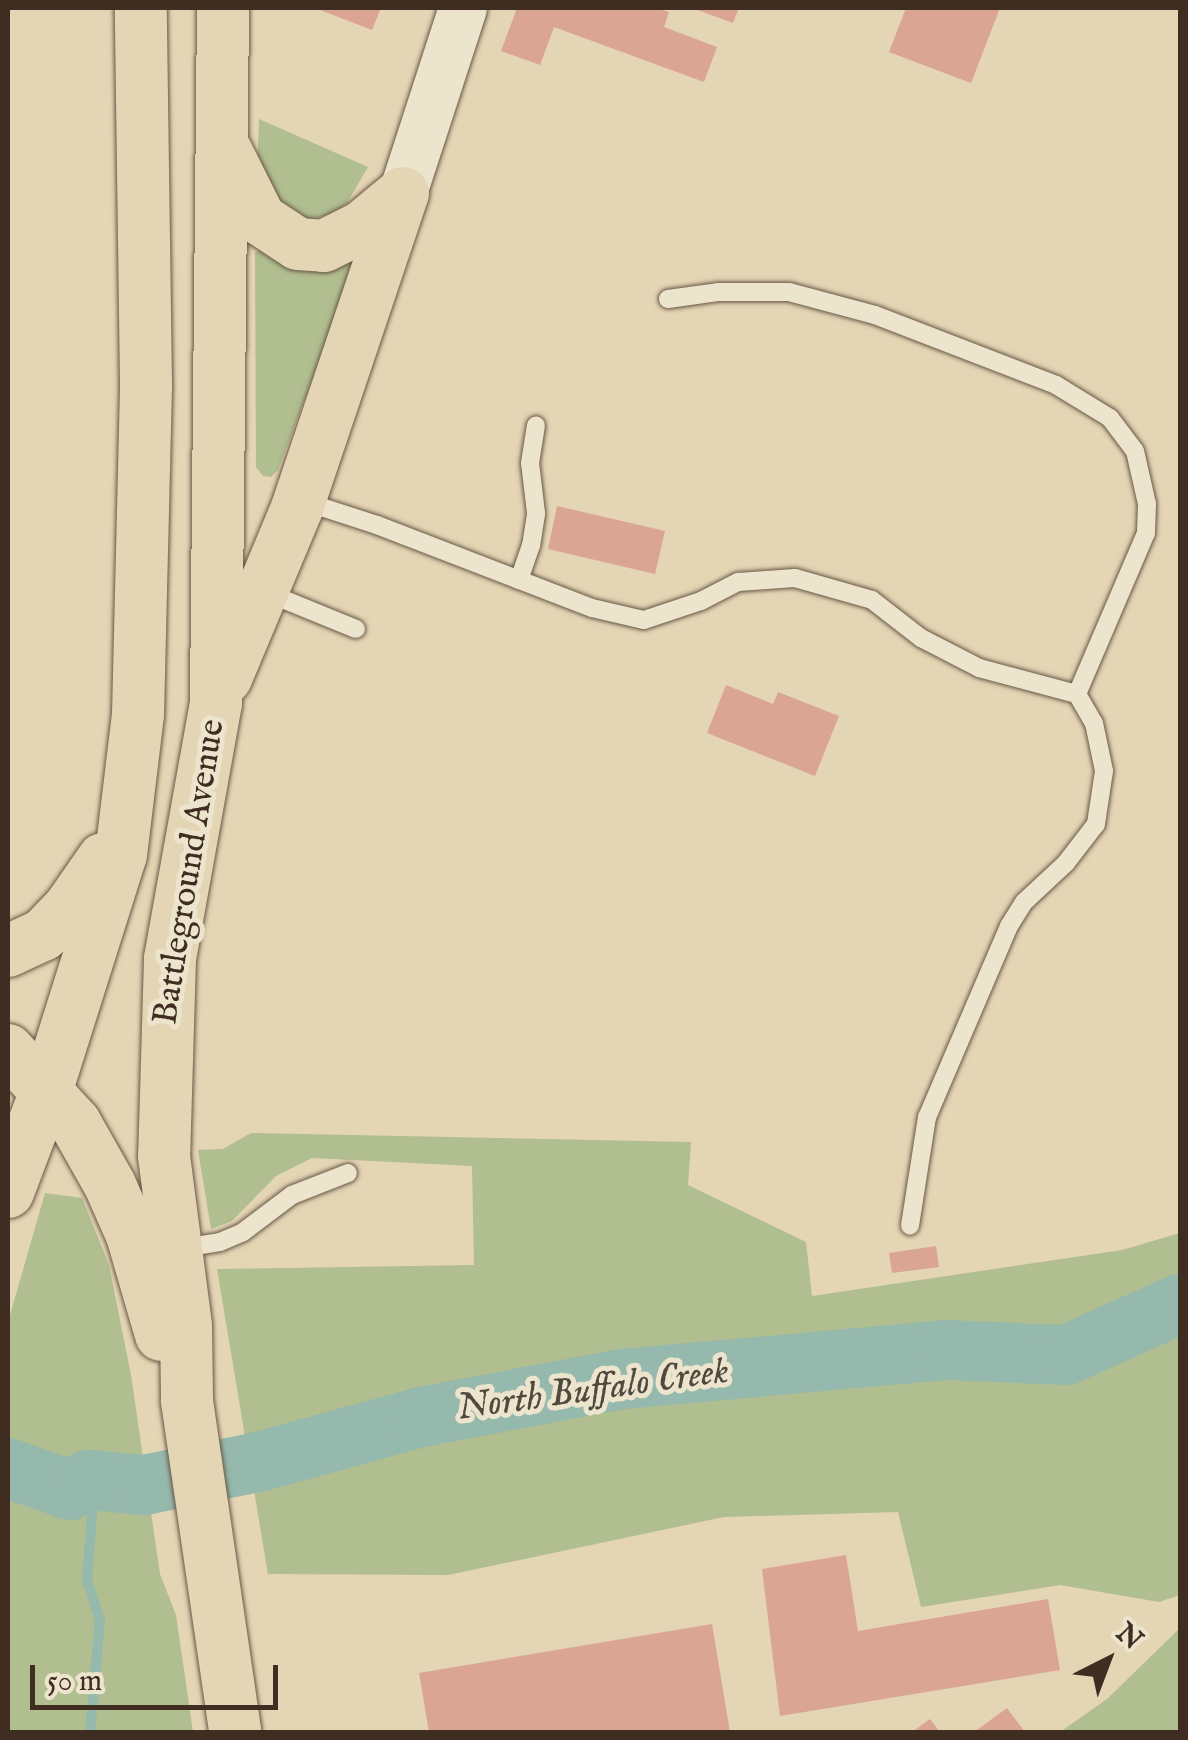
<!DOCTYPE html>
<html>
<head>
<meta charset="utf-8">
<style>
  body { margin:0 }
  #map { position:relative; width:1188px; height:1740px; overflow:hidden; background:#e4d5b4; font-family:"IM FELL English",serif }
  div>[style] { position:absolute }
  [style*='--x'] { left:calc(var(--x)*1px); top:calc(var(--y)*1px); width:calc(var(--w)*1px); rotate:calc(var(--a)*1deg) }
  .green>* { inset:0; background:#b1be8f }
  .stream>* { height:10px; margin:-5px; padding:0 5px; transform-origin:5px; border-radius:5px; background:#95b9ac }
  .river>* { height:60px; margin:-30px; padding:0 30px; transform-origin:30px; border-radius:30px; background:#95b9ac }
  .building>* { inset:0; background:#daa593 }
  .roads { filter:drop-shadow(0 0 2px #685746) drop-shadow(0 0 2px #685746) }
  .lane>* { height:18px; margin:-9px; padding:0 9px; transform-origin:9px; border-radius:9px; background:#ede4ce }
  .secondary>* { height:48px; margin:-24px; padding:0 24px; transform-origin:24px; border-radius:24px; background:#ede4ce }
  .primary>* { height:52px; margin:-26px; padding:0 26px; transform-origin:26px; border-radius:26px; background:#e4d5b4 }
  span { translate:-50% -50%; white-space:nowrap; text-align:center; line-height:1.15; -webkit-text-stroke:10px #ede4ce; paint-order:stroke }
  .street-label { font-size:35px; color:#3f2d22 }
  .water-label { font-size:38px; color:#50493e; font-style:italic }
  .frame { position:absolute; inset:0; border:10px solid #3f2d22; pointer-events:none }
  .north { position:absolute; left:1058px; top:1610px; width:100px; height:100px; -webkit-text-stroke:8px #ede4ce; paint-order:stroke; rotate:42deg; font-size:28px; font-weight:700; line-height:40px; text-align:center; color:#3f2d22 }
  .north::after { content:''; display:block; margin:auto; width:35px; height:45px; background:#3f2d22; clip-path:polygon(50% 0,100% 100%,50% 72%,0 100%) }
  .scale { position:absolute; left:30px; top:1665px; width:248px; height:45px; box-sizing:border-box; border:5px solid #3f2d22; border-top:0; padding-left:12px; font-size:30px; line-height:35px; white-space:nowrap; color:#3f2d22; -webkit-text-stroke:8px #ede4ce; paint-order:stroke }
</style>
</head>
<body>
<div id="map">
  <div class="green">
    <i style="clip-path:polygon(259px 119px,368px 167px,347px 203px,333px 214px,309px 219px,284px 212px,257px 173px)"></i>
    <i style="clip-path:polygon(260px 249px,357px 260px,278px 470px,271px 477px,263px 476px,256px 467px,255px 253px)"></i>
    <i style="clip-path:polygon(251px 1133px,691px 1142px,688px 1185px,806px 1242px,812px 1296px,1122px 1250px,1180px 1233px,1180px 1595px,1159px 1602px,1060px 1585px,921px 1607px,898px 1512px,724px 1517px,448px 1575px,268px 1574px,217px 1269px,474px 1265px,472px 1166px,312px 1158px,276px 1176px,232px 1221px,211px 1229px,198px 1150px,223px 1149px)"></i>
    <i style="clip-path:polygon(45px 1193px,82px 1198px,109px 1265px,131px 1375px,160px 1574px,176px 1615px,193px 1732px,8px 1732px,8px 1322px)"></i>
    <i style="clip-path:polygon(1180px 1628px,1179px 1732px,1060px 1732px,1107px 1699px)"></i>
  </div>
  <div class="stream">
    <i style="--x:88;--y:1480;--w:36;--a:84"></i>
    <i style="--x:92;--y:1516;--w:64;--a:94.5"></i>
    <i style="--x:87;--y:1580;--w:42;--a:72"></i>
    <i style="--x:100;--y:1620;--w:112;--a:95.1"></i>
  </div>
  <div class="river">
    <i style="--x:8;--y:1468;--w:66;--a:19.5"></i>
    <i style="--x:70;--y:1490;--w:21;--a:-29"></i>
    <i style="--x:88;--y:1480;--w:56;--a:5.1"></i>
    <i style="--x:144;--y:1485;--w:116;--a:-11.4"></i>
    <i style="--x:258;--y:1462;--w:169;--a:-15.4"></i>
    <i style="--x:421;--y:1417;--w:205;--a:-10.7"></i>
    <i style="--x:622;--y:1379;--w:324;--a:-5.1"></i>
    <i style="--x:945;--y:1350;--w:121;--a:2.4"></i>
    <i style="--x:1066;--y:1355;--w:125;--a:-24.1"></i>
  </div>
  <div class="building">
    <i style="clip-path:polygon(315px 8px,381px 8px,372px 30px)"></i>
    <i style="clip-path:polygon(517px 8px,656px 8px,669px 12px,664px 27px,717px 47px,704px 82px,554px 27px,540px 65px,501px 51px)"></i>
    <i style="clip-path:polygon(692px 8px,739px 8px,733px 23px)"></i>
    <i style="clip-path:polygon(906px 8px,1000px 8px,971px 83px,889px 52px)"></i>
    <i style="clip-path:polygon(557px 506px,665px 531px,655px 574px,548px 549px)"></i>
    <i style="clip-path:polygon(726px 685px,773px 704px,778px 692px,839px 716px,815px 776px,707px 733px)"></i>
    <i style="clip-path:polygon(936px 1246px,939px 1267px,892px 1273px,889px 1253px)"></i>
    <i style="clip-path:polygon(846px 1555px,858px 1631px,1048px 1599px,1060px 1670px,780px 1716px,762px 1569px)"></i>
    <i style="clip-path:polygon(712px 1624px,730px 1732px,429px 1732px,419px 1673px)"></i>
    <i style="clip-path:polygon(1007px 1708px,1025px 1732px,974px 1732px)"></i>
    <i style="clip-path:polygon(930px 1719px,940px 1732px,912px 1732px)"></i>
  </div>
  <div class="roads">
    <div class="lane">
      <i style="--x:668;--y:299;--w:50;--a:-8"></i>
      <i style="--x:718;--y:292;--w:71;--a:0"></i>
      <i style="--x:789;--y:292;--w:89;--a:15"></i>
      <i style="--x:875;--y:315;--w:194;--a:21.1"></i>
      <i style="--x:1056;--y:385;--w:63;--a:31.4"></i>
      <i style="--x:1110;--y:418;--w:41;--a:52.9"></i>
      <i style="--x:1135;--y:451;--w:54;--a:77.2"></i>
      <i style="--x:1147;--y:504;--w:29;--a:92"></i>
      <i style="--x:1146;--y:533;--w:175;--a:113.2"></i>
      <i style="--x:303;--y:501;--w:78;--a:18"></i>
      <i style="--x:377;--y:525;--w:230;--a:21.1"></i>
      <i style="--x:592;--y:608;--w:53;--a:13"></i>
      <i style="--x:644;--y:620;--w:60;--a:-18.4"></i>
      <i style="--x:701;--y:601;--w:42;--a:-27.2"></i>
      <i style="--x:738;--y:582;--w:57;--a:-4"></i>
      <i style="--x:795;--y:578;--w:80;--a:15.9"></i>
      <i style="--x:872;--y:600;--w:62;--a:37.8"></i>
      <i style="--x:921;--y:638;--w:65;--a:27.3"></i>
      <i style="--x:979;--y:668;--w:101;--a:14.9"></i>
      <i style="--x:1077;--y:694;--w:34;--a:60"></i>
      <i style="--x:1094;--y:723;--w:49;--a:78.2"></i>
      <i style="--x:1104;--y:771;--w:54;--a:98.6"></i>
      <i style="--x:1096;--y:824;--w:49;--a:127.6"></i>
      <i style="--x:1066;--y:863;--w:57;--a:137.1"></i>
      <i style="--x:1024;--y:902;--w:28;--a:122"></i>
      <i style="--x:1009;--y:926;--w:208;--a:113.2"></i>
      <i style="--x:927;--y:1117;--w:110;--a:98.9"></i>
      <i style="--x:519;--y:580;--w:36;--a:-71"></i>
      <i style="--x:531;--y:546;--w:33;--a:-81"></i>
      <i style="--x:536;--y:513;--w:50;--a:-96.8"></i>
      <i style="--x:530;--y:463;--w:38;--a:-81"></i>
      <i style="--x:268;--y:593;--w:95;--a:22.2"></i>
      <i style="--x:183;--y:1248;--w:37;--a:-9"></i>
      <i style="--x:220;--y:1242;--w:25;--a:-23"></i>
      <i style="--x:243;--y:1232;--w:61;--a:-37.1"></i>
      <i style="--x:292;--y:1195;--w:60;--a:-21.4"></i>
    </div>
    <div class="secondary">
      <i style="--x:403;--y:193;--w:194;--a:-72"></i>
    </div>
    <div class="primary">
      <i style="--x:223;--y:8;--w:695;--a:90.58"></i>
      <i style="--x:216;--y:703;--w:260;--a:100.2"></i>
      <i style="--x:170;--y:959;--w:197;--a:91.7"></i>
      <i style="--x:164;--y:1156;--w:171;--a:82.6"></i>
      <i style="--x:186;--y:1326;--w:75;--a:89.2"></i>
      <i style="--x:187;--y:1401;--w:334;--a:81.7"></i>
      <i style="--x:226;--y:151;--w:76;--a:63.4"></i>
      <i style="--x:260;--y:219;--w:45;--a:33.3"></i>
      <i style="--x:298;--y:244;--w:26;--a:4"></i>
      <i style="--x:324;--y:246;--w:42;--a:-26.6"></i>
      <i style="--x:362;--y:227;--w:53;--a:-39.7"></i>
      <i style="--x:226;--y:678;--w:184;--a:-67.3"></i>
      <i style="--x:297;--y:508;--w:332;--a:-71.4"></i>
      <i style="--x:8;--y:951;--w:38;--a:-25"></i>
      <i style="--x:43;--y:935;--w:37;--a:-46"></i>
      <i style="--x:69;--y:908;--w:60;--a:-55.2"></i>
      <i style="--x:8;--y:1050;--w:99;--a:47.5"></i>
      <i style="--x:75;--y:1123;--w:71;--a:60.6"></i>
      <i style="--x:110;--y:1185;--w:55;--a:66.3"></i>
      <i style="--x:132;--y:1235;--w:104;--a:73.8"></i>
      <i style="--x:8;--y:1192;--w:110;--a:-69.3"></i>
      <i style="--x:47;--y:1089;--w:245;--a:-72.5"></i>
      <i style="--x:121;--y:855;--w:141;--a:-83.1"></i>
      <i style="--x:138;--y:715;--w:331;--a:-88.6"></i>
      <i style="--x:146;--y:384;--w:376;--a:-90.8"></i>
    </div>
  </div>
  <div class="street-label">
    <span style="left:190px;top:872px;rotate:-81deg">Battleground Avenue</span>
  </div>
  <div class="water-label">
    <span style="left:593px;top:1391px;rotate:-8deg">North Buffalo Creek</span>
  </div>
  <div class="frame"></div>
  <div class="north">N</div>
  <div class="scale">50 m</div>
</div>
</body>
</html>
